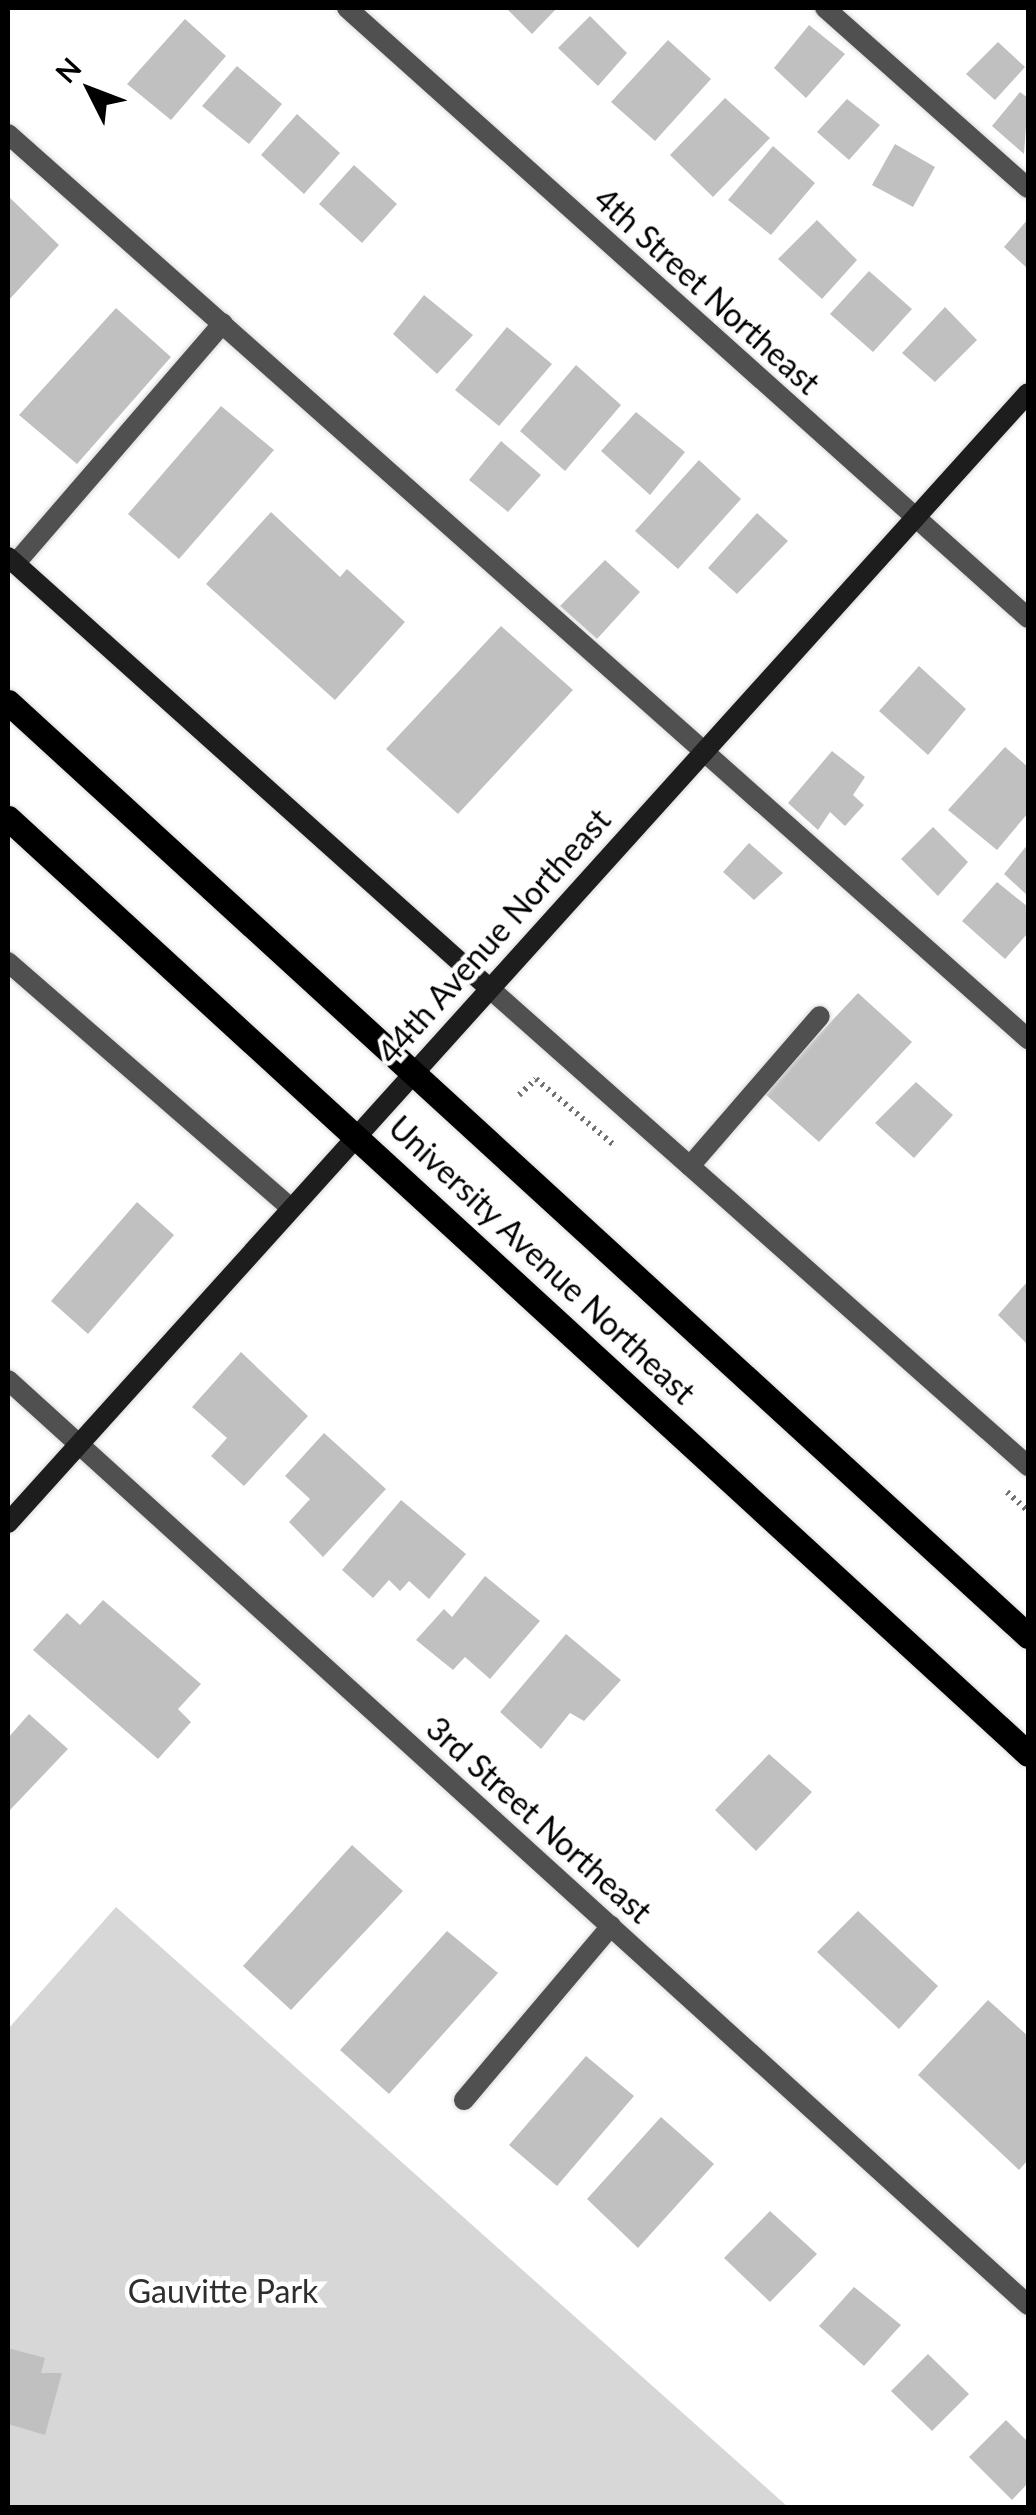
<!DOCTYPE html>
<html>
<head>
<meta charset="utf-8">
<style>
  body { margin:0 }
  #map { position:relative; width:1036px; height:2515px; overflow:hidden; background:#fff; font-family:Lato,sans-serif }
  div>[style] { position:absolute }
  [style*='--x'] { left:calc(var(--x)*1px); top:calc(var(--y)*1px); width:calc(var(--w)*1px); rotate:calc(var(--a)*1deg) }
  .green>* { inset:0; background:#d7d7d7 }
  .building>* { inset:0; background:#c0c0c0 }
  .path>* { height:6px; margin-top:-3px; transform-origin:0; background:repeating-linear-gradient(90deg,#727272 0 2.5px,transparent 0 7.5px) }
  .roads { filter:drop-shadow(0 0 2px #dbdbdb) drop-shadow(0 0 2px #dbdbdb) }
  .lane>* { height:20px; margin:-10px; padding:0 10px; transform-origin:10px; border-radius:10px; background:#505050 }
  .street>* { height:20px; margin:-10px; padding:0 10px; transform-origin:10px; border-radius:10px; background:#505050 }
  .secondary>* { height:20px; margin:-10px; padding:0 10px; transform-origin:10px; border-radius:10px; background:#1d1d1d }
  .primary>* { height:25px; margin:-12.5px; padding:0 12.5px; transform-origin:12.5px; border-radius:12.5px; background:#000 }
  span { translate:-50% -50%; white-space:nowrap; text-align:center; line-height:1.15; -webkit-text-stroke:9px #fff; paint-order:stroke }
  .street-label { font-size:32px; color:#000 }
  .park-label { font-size:32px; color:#2e2e2e }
  .frame { position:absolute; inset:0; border:10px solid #000; pointer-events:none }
  .north { position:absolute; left:40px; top:40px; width:100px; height:100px; -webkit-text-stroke:8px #fff; paint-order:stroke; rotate:312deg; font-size:28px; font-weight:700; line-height:40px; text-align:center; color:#000 }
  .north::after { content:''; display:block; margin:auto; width:35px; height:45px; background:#000; clip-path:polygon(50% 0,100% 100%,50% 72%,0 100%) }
</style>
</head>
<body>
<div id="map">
  <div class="green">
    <i style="clip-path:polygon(116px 1907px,788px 2507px,8px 2508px,8px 2029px)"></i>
  </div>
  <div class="building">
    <i style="clip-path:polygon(506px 8px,557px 8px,532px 34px)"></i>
    <i style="clip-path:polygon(590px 16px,627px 53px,598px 86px,558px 48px)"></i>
    <i style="clip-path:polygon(185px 19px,226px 56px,171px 120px,127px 84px)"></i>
    <i style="clip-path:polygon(809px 25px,845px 54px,806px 98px,774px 68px)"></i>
    <i style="clip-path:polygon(668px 40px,711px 79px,655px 141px,611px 102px)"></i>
    <i style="clip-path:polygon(998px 42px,1025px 67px,995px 100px,966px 74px)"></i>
    <i style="clip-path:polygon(237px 66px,282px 104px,249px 144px,202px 106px)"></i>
    <i style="clip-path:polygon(1020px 92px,1028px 98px,1024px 154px,992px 126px)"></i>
    <i style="clip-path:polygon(725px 98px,770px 138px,713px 197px,670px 155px)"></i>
    <i style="clip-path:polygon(847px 99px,880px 125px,849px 160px,817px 132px)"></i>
    <i style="clip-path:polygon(297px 114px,340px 153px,304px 194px,261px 155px)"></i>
    <i style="clip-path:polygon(895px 144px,935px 167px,913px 207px,872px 185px)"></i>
    <i style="clip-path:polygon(773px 146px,815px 183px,771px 235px,728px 200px)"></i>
    <i style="clip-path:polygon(354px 165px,397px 204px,362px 243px,319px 204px)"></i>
    <i style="clip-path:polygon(8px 196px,59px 245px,8px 301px)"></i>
    <i style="clip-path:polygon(1028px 219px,1028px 269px,1004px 247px)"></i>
    <i style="clip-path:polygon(817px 220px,857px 260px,822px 299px,778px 259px)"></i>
    <i style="clip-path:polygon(869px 271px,912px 309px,873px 352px,830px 314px)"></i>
    <i style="clip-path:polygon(424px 295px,473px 335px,437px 374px,393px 334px)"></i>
    <i style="clip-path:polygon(945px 307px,977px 340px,935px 382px,902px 353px)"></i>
    <i style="clip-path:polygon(116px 308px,171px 357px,77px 464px,19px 415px)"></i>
    <i style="clip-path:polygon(507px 327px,552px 364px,499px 426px,455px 390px)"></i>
    <i style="clip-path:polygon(576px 365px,621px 405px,565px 471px,520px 431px)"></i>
    <i style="clip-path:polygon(221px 406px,274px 450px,179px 559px,128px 514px)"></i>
    <i style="clip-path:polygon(636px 412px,685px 452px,650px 495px,601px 451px)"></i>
    <i style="clip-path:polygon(501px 441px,541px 475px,508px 512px,469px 480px)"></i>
    <i style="clip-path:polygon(699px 460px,741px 499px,678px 569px,635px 531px)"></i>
    <i style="clip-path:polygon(271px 512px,340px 577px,347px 569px,405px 622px,335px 700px,206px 584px)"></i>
    <i style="clip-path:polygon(757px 513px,788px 541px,737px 594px,708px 568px)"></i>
    <i style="clip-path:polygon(605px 560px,640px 592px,597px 639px,560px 606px)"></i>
    <i style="clip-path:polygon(501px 626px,573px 690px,458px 814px,386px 749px)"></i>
    <i style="clip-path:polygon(919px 666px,966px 709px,928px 755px,879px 711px)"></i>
    <i style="clip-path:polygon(1005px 747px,1028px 767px,1028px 813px,997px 850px,948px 810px)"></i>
    <i style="clip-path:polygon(832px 751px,865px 777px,853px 795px,864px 805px,845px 826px,830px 812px,818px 830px,788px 803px)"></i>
    <i style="clip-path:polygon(933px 827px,968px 862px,938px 896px,901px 859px)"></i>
    <i style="clip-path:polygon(749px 843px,783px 873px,754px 900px,723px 872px)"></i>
    <i style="clip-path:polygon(1028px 844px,1028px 896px,1004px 874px)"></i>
    <i style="clip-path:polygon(997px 882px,1028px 907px,1028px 933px,1005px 959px,962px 921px)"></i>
    <i style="clip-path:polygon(858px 993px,912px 1042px,819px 1142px,764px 1093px)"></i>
    <i style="clip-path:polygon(916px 1082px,953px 1115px,914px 1158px,875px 1123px)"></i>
    <i style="clip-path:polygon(137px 1202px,174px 1235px,88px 1334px,51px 1301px)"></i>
    <i style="clip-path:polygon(1028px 1281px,1028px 1345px,998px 1315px)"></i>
    <i style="clip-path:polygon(241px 1352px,308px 1416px,244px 1486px,211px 1456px,227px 1438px,192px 1407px)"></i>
    <i style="clip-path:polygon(324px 1433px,386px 1489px,323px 1557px,289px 1522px,310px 1499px,285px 1476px)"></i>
    <i style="clip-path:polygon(401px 1500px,466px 1554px,429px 1599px,409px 1581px,400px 1591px,389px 1580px,373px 1598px,342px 1570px)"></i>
    <i style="clip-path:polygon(485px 1576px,540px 1621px,490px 1679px,465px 1657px,453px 1670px,416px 1640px,444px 1609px,452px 1617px)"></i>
    <i style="clip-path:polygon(103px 1600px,201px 1684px,178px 1709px,191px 1722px,158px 1759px,33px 1650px,67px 1613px,80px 1625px)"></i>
    <i style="clip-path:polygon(566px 1634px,621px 1680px,584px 1721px,570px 1713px,541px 1749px,500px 1712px)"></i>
    <i style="clip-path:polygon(29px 1714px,68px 1749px,10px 1810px,8px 1738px)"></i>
    <i style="clip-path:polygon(769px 1754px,812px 1792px,756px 1851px,715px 1810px)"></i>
    <i style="clip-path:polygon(352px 1845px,403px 1891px,291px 2010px,243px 1966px)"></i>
    <i style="clip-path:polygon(858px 1911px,938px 1986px,899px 2029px,817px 1952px)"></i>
    <i style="clip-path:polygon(447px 1931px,498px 1973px,389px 2094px,340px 2050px)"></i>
    <i style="clip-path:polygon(988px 2000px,1028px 2036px,1028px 2160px,1019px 2170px,918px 2075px)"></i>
    <i style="clip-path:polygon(586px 2056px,634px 2096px,557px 2186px,509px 2145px)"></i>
    <i style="clip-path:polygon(661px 2117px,714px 2164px,638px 2248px,587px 2199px)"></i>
    <i style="clip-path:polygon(770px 2211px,817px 2254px,770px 2302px,724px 2258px)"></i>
    <i style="clip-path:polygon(854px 2287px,901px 2325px,864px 2366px,819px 2326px)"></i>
    <i style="clip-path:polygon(8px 2348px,45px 2358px,41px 2373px,62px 2373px,45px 2435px,8px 2424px)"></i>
    <i style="clip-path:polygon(928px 2354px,969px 2394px,932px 2431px,891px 2391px)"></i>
    <i style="clip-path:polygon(1006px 2420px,1028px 2442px,1028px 2483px,1012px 2500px,969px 2457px)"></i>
  </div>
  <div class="path">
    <i style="--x:519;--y:1095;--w:23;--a:-43"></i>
    <i style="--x:536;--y:1079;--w:104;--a:40.3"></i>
    <i style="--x:1007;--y:1492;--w:28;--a:42"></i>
  </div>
  <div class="roads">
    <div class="lane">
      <i style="--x:825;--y:8;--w:271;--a:41.6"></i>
      <i style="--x:8;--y:134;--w:1364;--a:41.58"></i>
      <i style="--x:15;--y:564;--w:318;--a:-49.2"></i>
      <i style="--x:8;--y:962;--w:374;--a:41"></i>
      <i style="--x:690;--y:1166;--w:198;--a:-49.1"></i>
      <i style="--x:464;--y:2100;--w:228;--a:-49.8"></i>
    </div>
    <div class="street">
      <i style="--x:347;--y:8;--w:914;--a:41.85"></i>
      <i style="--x:488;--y:987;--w:722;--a:41.57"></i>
      <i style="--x:8;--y:1380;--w:1377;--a:42.2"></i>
    </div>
    <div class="secondary">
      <i style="--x:8;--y:557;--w:644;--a:41.86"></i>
      <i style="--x:8;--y:1523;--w:1522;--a:-47.93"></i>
    </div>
    <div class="primary">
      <i style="--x:8;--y:702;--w:1383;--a:42.48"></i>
      <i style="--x:8;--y:818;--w:1384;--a:42.54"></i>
    </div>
  </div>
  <div class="street-label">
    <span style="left:707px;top:291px;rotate:42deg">4th Street Northeast</span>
    <span style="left:494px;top:936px;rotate:-48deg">44th Avenue Northeast</span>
    <span style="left:542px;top:1260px;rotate:43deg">University Avenue Northeast</span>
    <span style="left:539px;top:1820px;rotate:42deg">3rd Street Northeast</span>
  </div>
  <div class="park-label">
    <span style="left:223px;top:2291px">Gauvitte Park</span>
  </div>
  <div class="frame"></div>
  <div class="north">N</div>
</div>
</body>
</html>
